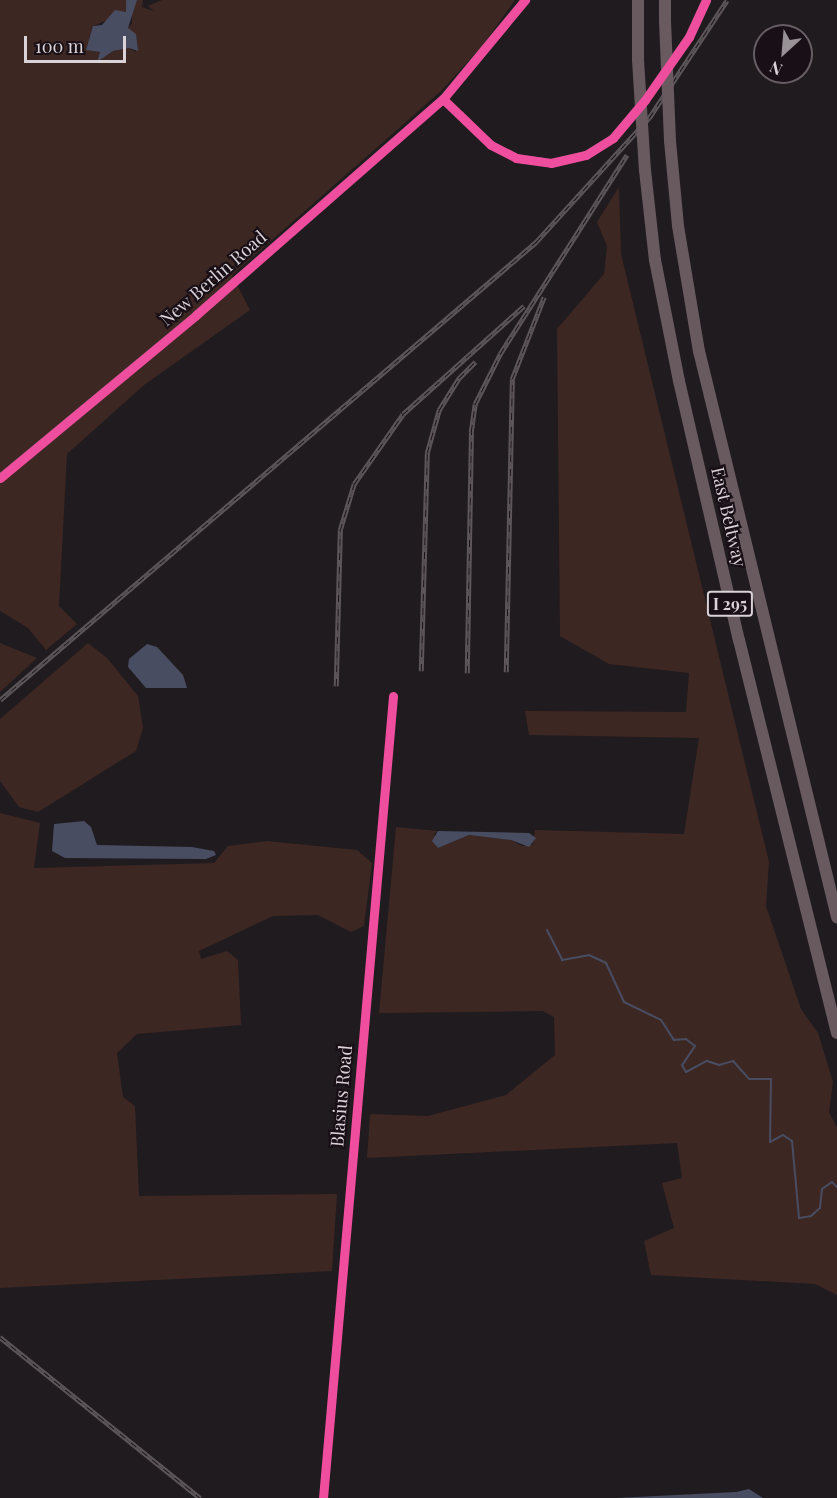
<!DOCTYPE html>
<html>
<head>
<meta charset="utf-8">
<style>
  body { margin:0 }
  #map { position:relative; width:837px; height:1498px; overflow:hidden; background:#201b1f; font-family:"Playfair Display",serif }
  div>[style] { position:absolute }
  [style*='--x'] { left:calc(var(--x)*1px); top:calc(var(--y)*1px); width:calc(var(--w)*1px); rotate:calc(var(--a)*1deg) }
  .green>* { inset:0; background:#3d2722 }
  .water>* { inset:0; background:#484d62 }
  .stream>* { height:2px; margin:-1px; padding:0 1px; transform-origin:1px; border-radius:1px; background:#484d62 }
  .minor>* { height:6px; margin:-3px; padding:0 3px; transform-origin:3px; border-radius:3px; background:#564b4e }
  .tertiary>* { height:8px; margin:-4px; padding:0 4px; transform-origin:4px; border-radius:4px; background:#564b4e }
  .motorway>* { height:12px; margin:-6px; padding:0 6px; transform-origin:6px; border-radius:6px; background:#685a5e }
  .rail>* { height:4.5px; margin-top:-2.25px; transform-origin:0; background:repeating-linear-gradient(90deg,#191017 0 7px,#5c5659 0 14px); box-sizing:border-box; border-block:2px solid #5c5659 }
  .motorway-bridge>* { height:12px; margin:-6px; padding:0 6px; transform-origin:6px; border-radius:6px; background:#685a5e }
  .cycleway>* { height:9px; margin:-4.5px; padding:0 4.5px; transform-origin:4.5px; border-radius:4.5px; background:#ef4d9e }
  span { translate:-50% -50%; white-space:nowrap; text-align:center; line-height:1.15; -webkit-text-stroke:4.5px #191017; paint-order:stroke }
  .shield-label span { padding:2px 4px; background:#191017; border:2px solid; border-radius:4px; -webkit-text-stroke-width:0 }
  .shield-label { font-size:16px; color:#d9d2d7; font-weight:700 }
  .street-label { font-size:18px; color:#d9d2d7 }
  .north { position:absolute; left:753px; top:24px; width:60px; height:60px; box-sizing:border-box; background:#191017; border:2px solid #665e64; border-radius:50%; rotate:206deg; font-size:16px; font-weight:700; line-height:24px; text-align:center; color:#d9d2d7 }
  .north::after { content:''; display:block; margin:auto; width:21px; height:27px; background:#989297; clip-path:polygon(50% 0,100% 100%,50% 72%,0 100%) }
  .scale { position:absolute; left:24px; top:36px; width:102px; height:27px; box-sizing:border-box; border:3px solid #d9d2d7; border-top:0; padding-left:8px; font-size:18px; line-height:21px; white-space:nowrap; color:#d9d2d7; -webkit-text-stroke:4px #191017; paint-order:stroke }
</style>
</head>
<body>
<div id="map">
  <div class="green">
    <i style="clip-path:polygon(0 0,126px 0,126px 12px,93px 26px,86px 50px,100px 52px,97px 61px,113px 51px,129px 48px,136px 52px,137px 43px,127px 28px,132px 24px,132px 9px,137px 0,143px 0,142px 7px,154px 11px,148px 6px,162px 0,515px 0,483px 45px,441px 91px,232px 275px,250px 310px,144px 385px,67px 454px,59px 606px,77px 624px,46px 650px,28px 628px,0 611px)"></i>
    <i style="clip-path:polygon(619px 187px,621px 254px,769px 862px,766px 906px,801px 1009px,818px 1033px,833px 1082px,829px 1112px,837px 1128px,837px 1295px,815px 1284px,651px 1275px,644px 1241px,674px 1228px,662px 1183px,682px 1178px,677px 1143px,367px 1158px,370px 1114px,428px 1116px,506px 1095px,555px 1055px,554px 1017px,543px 1011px,379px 1013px,396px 827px,438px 831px,434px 834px,438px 848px,469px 835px,511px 840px,522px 846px,533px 844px,535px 830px,684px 834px,699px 738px,529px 735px,525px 711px,686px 712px,689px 673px,609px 664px,560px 636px,557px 329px,604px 274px,607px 246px,597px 222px)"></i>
    <i style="clip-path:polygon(0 643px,37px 658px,0 692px)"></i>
    <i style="clip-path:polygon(88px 643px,107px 658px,138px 696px,143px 728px,136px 751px,38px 812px,19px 807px,0 781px,0 719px)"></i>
    <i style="clip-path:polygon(0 813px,40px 823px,34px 868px,214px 863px,228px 846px,267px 841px,357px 850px,372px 863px,364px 926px,351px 932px,318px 915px,273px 916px,199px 951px,201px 959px,227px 951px,238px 960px,241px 1025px,137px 1034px,117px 1053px,123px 1097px,135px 1106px,139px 1196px,337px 1194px,332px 1271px,0 1288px)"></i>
  </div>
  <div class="water">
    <i style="clip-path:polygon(126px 0,137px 0,128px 28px,136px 34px,138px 51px,129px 48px,113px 51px,97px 62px,100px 52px,86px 50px,93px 26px,102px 25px,115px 10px,126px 12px)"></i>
    <i style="clip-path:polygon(147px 644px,157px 647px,183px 675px,187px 688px,146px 688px,128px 667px,129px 659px)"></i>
    <i style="clip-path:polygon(84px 821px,91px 827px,97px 845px,192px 847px,214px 851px,216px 855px,206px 859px,65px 858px,52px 851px,54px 824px)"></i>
    <i style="clip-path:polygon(438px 831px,529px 833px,536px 838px,529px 847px,511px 840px,469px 835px,438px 848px,432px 841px)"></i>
    <i style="clip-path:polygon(749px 1489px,763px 1498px,616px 1498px,736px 1492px)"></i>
  </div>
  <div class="stream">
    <i style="--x:547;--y:930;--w:34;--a:63"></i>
    <i style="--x:562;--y:960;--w:27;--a:-10"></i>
    <i style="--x:589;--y:955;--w:19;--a:25"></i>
    <i style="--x:606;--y:963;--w:43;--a:65.2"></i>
    <i style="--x:624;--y:1002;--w:41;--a:25.9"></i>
    <i style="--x:661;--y:1020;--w:24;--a:57"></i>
    <i style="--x:674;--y:1040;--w:12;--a:-5"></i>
    <i style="--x:686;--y:1039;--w:11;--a:38"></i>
    <i style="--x:695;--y:1046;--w:23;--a:124"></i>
    <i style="--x:682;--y:1065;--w:8;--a:60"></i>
    <i style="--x:686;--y:1072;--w:24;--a:-28"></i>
    <i style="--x:707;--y:1061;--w:13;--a:18"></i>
    <i style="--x:719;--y:1065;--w:15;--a:-16"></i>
    <i style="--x:733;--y:1061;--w:24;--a:48"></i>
    <i style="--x:749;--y:1079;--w:22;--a:0"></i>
    <i style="--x:771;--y:1079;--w:63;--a:90.9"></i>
    <i style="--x:770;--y:1142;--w:15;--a:-28"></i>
    <i style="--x:783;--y:1135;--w:11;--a:34"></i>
    <i style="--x:792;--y:1141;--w:77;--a:84.8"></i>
    <i style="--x:799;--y:1218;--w:12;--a:-9"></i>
    <i style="--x:811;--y:1216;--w:12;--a:-42"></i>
    <i style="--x:820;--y:1208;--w:19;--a:-84"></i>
    <i style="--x:822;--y:1189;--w:12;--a:-35"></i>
    <i style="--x:832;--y:1182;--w:7;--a:45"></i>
  </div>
  <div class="minor">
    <i style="--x:323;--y:1498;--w:805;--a:-85.01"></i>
  </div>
  <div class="tertiary">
    <i style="--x:443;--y:99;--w:66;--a:43.8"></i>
    <i style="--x:491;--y:145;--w:28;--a:27"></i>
    <i style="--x:516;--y:158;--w:35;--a:8"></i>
    <i style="--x:551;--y:163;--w:36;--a:-13"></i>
    <i style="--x:586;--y:155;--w:32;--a:-32"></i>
    <i style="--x:613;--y:138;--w:50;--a:-49.9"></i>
    <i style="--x:645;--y:100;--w:77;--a:-55.1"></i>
    <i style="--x:689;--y:37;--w:41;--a:-65.3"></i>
    <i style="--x:0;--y:478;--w:255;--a:-39.7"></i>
    <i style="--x:196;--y:315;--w:328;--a:-41.2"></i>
    <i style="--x:443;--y:99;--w:129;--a:-50.4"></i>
  </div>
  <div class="motorway">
    <i style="--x:638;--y:0;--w:60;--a:90"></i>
    <i style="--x:665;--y:21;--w:21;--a:-90"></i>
    <i style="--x:670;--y:141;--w:85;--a:84.6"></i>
    <i style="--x:678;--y:226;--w:127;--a:80.5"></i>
    <i style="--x:699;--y:351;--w:583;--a:76.3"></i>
    <i style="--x:645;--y:170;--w:91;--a:83.7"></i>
    <i style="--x:655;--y:260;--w:123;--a:78.8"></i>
    <i style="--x:679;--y:381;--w:266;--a:77"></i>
    <i style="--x:739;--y:640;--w:405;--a:76"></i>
  </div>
  <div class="rail">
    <i style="--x:421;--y:671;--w:218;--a:-88.4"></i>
    <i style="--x:427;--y:453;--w:45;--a:-74.4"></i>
    <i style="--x:439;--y:410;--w:38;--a:-58"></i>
    <i style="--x:459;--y:378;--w:23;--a:-45"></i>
    <i style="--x:506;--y:672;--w:293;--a:-88.8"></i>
    <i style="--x:512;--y:379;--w:88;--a:-68.7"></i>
    <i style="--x:467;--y:673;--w:241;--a:-89"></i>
    <i style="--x:471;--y:432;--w:28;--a:-82"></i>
    <i style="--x:475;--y:404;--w:56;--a:-63.4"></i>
    <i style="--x:500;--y:354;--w:236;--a:-57.5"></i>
    <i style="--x:336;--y:686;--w:156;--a:-88.5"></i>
    <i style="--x:340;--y:530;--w:48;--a:-73.1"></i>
    <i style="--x:354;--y:484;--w:85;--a:-55"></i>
    <i style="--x:403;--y:414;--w:162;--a:-41.8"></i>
    <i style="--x:0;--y:700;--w:705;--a:-40.51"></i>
    <i style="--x:536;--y:242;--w:168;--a:-47.7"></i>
    <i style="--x:649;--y:118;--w:141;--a:-56.5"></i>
    <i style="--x:0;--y:1337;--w:257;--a:38.8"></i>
  </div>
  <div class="motorway-bridge">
    <i style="--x:665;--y:21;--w:120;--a:87.6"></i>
    <i style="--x:638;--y:60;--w:110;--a:86.4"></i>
  </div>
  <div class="cycleway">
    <i style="--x:443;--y:99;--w:66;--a:43.8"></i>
    <i style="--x:491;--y:145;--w:28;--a:27"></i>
    <i style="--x:516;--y:158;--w:35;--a:8"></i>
    <i style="--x:551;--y:163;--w:36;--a:-13"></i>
    <i style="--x:586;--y:155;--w:32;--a:-32"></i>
    <i style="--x:613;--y:138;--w:50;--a:-49.9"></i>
    <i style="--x:645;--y:100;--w:77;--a:-55.1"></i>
    <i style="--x:689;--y:37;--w:41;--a:-65.3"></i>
    <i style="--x:0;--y:478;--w:255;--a:-39.7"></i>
    <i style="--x:196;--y:315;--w:328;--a:-41.2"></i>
    <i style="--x:443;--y:99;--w:129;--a:-50.4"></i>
    <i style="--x:323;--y:1498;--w:805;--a:-85.01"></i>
  </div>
  <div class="shield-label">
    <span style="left:730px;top:604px">I 295</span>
  </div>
  <div class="street-label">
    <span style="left:213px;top:278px;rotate:-41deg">New Berlin Road</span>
    <span style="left:729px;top:517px;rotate:77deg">East Beltway</span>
    <span style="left:341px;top:1096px;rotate:-85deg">Blasius Road</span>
  </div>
  <div class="north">N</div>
  <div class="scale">100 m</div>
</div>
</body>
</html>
